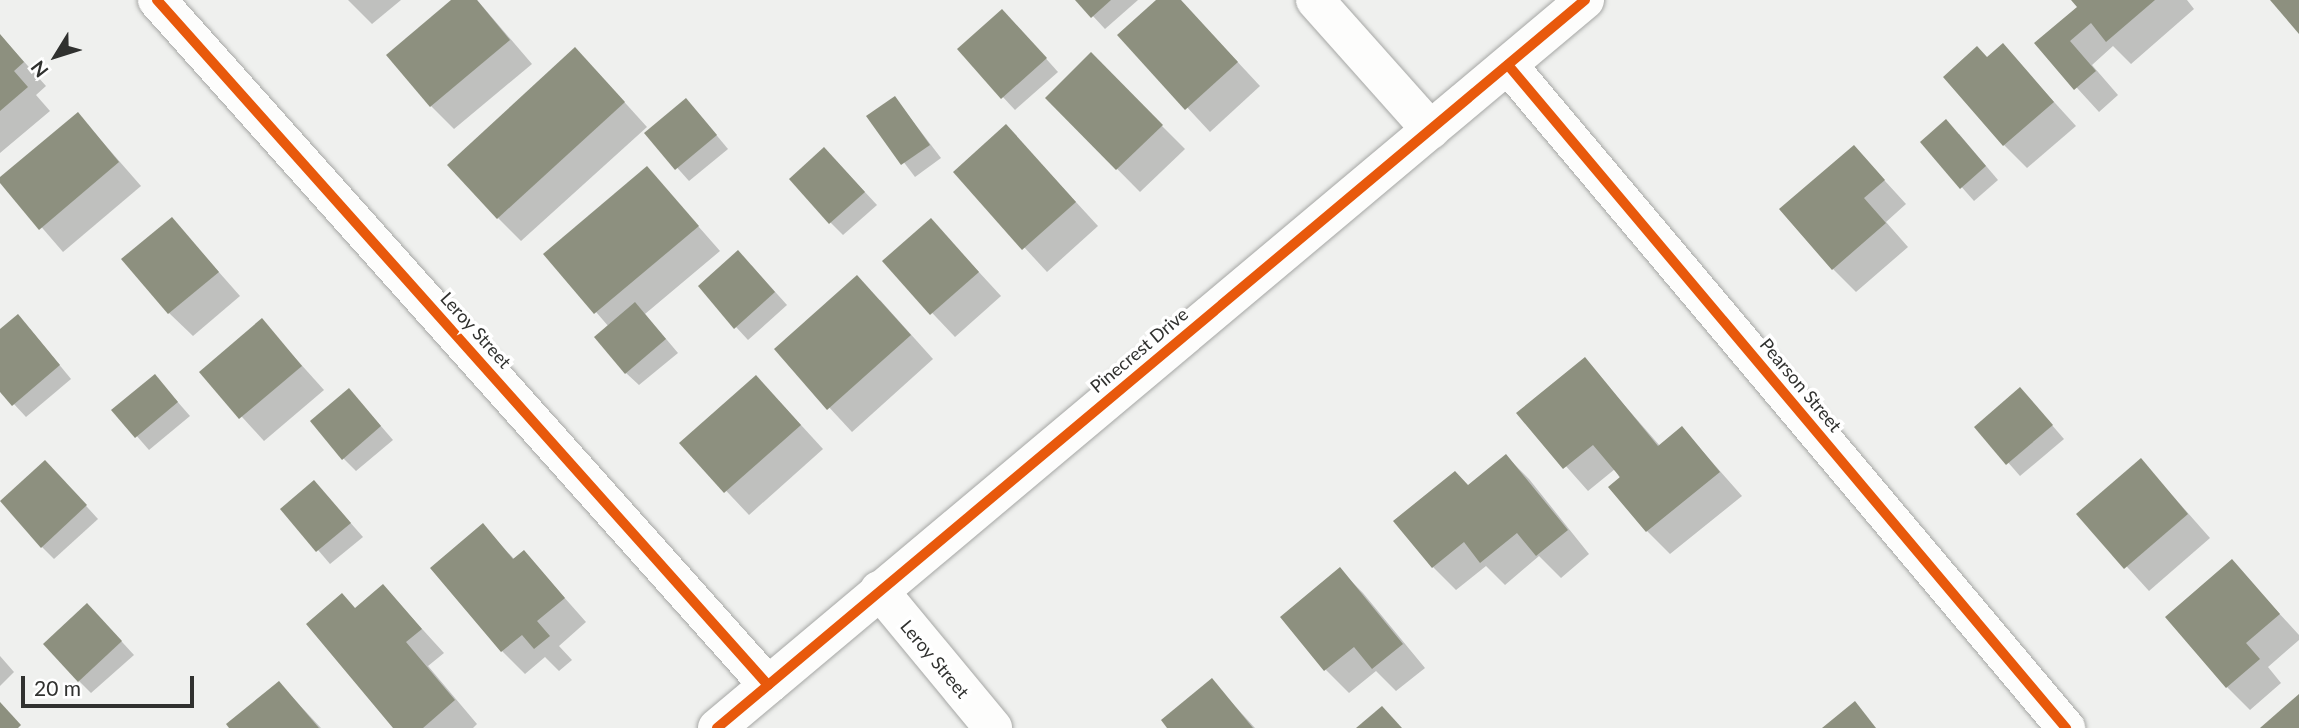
<!DOCTYPE html>
<html>
<head>
<meta charset="utf-8">
<style>
  body { margin:0 }
  #map { position:relative; width:2299px; height:728px; overflow:hidden; background:#eff0ee; font-family:Lato,sans-serif }
  div>[style] { position:absolute }
  [style*='--x'] { left:calc(var(--x)*1px); top:calc(var(--y)*1px); width:calc(var(--w)*1px); rotate:calc(var(--a)*1deg) }
  .shadow>* { inset:0; background:#0003 }
  .building>* { inset:0; background:#8d907f }
  .roads { filter:drop-shadow(0 0 2px #a6a7a5) drop-shadow(0 0 2px #a6a7a5) }
  .minor>* { height:38px; margin:-19px; padding:0 19px; transform-origin:19px; border-radius:19px; background:#fdfdfc }
  .cycleway>* { height:10px; margin:-5px; padding:0 5px; transform-origin:5px; border-radius:5px; background:#e8590c }
  span { translate:-50% -50%; white-space:nowrap; text-align:center; line-height:1.15; -webkit-text-stroke:7px #fff; paint-order:stroke }
  .street-label { font-size:18px; color:#30312f }
  .north { position:absolute; left:21px; top:21px; width:70px; height:70px; -webkit-text-stroke:5px #fff; paint-order:stroke; rotate:232deg; font-size:19px; font-weight:700; line-height:28px; text-align:center; color:#30312f }
  .north::after { content:''; display:block; margin:auto; width:24px; height:32px; background:#30312f; clip-path:polygon(50% 0,100% 100%,50% 72%,0 100%) }
  .scale { position:absolute; left:21px; top:676px; width:173px; height:32px; box-sizing:border-box; border:4px solid #30312f; border-top:0; padding-left:9px; font-size:21px; line-height:24px; white-space:nowrap; color:#30312f; -webkit-text-stroke:5px #fff; paint-order:stroke }
</style>
</head>
<body>
<div id="map">
  <div class="shadow">
    <i style="clip-path:polygon(348px 0,401px 0,372px 24px)"></i>
    <i style="clip-path:polygon(454px 0,477px 0,532px 64px,454px 129px,431px 106px)"></i>
    <i style="clip-path:polygon(1078px 0,1138px 0,1105px 29px)"></i>
    <i style="clip-path:polygon(1158px 0,1180px 0,1260px 86px,1210px 132px,1120px 35px)"></i>
    <i style="clip-path:polygon(2073px 0,2187px 0,2194px 9px,2131px 64px,2113px 46px,2092px 65px,2118px 95px,2099px 112px,2036px 43px,2079px 7px)"></i>
    <i style="clip-path:polygon(1015px 24px,1058px 72px,1015px 110px,959px 50px)"></i>
    <i style="clip-path:polygon(0 35px,46px 86px,36px 95px,50px 111px,0 153px)"></i>
    <i style="clip-path:polygon(2003px 46px,2076px 126px,2027px 168px,2004px 145px,1988px 59px)"></i>
    <i style="clip-path:polygon(1091px 55px,1185px 149px,1140px 192px,1047px 98px)"></i>
    <i style="clip-path:polygon(598px 73px,647px 127px,521px 241px,498px 218px)"></i>
    <i style="clip-path:polygon(895px 98px,941px 158px,915px 177px,869px 116px)"></i>
    <i style="clip-path:polygon(698px 113px,728px 149px,689px 181px,647px 134px)"></i>
    <i style="clip-path:polygon(78px 114px,141px 186px,63px 252px,0 179px)"></i>
    <i style="clip-path:polygon(1006px 126px,1098px 226px,1047px 272px,955px 172px)"></i>
    <i style="clip-path:polygon(1959px 134px,1998px 180px,1974px 201px,1922px 142px)"></i>
    <i style="clip-path:polygon(1854px 147px,1906px 204px,1886px 222px,1908px 247px,1856px 292px,1833px 269px)"></i>
    <i style="clip-path:polygon(837px 162px,877px 205px,843px 235px,830px 222px)"></i>
    <i style="clip-path:polygon(647px 168px,720px 251px,645px 314px,678px 353px,639px 385px,626px 373px,609px 327px,546px 254px)"></i>
    <i style="clip-path:polygon(172px 219px,240px 296px,193px 336px,169px 313px)"></i>
    <i style="clip-path:polygon(931px 220px,1001px 296px,955px 337px,884px 262px)"></i>
    <i style="clip-path:polygon(751px 265px,787px 305px,748px 340px,736px 327px)"></i>
    <i style="clip-path:polygon(880px 300px,933px 359px,852px 432px,776px 350px)"></i>
    <i style="clip-path:polygon(262px 321px,324px 390px,264px 441px,201px 372px)"></i>
    <i style="clip-path:polygon(30px 329px,71px 379px,26px 417px,0 389px,0 332px)"></i>
    <i style="clip-path:polygon(1585px 360px,1660px 446px,1682px 428px,1742px 496px,1670px 554px,1647px 531px,1615px 469px,1588px 491px,1519px 413px)"></i>
    <i style="clip-path:polygon(155px 376px,190px 416px,149px 450px,114px 410px)"></i>
    <i style="clip-path:polygon(779px 401px,823px 449px,749px 515px,682px 444px)"></i>
    <i style="clip-path:polygon(2032px 402px,2064px 439px,2020px 476px,1977px 427px)"></i>
    <i style="clip-path:polygon(361px 403px,393px 440px,356px 471px,343px 458px)"></i>
    <i style="clip-path:polygon(1506px 456px,1529px 479px,1589px 554px,1561px 578px,1539px 556px,1505px 585px,1486px 566px,1456px 590px,1433px 567px,1469px 487px)"></i>
    <i style="clip-path:polygon(2141px 460px,2210px 538px,2149px 591px,2079px 514px)"></i>
    <i style="clip-path:polygon(58px 475px,98px 519px,54px 559px,42px 547px)"></i>
    <i style="clip-path:polygon(326px 495px,363px 537px,330px 564px,283px 509px)"></i>
    <i style="clip-path:polygon(483px 526px,515px 560px,524px 552px,586px 622px,559px 646px,572px 660px,559px 671px,545px 657px,525px 674px,502px 651px)"></i>
    <i style="clip-path:polygon(2232px 562px,2299px 635px,2299px 640px,2268px 667px,2281px 683px,2250px 710px,2227px 687px)"></i>
    <i style="clip-path:polygon(1340px 570px,1363px 593px,1425px 668px,1396px 691px,1376px 671px,1349px 693px,1326px 670px)"></i>
    <i style="clip-path:polygon(383px 586px,444px 653px,428px 666px,477px 724px,473px 728px,395px 728px,356px 609px)"></i>
    <i style="clip-path:polygon(100px 618px,134px 655px,91px 693px,79px 681px)"></i>
    <i style="clip-path:polygon(0 656px,14px 672px,0 686px)"></i>
    <i style="clip-path:polygon(1212px 681px,1255px 728px,1169px 728px)"></i>
    <i style="clip-path:polygon(279px 683px,321px 728px,232px 728px)"></i>
  </div>
  <div class="building">
    <i style="clip-path:polygon(451px 0,477px 0,510px 40px,430px 107px,386px 55px)"></i>
    <i style="clip-path:polygon(1075px 0,1111px 0,1091px 18px)"></i>
    <i style="clip-path:polygon(1156px 0,1181px 0,1238px 62px,1185px 110px,1117px 35px)"></i>
    <i style="clip-path:polygon(2071px 0,2155px 0,2106px 42px,2091px 23px,2070px 41px,2096px 71px,2074px 90px,2034px 43px,2077px 7px)"></i>
    <i style="clip-path:polygon(2270px 0,2299px 0,2299px 34px)"></i>
    <i style="clip-path:polygon(1002px 9px,1047px 58px,1001px 99px,957px 49px)"></i>
    <i style="clip-path:polygon(0 34px,24px 62px,14px 71px,28px 87px,0 111px)"></i>
    <i style="clip-path:polygon(2003px 43px,2054px 102px,2003px 146px,1943px 77px,1977px 46px,1987px 57px)"></i>
    <i style="clip-path:polygon(575px 47px,625px 102px,497px 219px,447px 165px)"></i>
    <i style="clip-path:polygon(1091px 52px,1163px 125px,1116px 170px,1045px 98px)"></i>
    <i style="clip-path:polygon(895px 96px,930px 145px,901px 165px,866px 116px)"></i>
    <i style="clip-path:polygon(686px 98px,717px 135px,675px 170px,644px 133px)"></i>
    <i style="clip-path:polygon(78px 112px,119px 162px,39px 230px,0 183px,0 177px)"></i>
    <i style="clip-path:polygon(1946px 119px,1986px 166px,1960px 189px,1920px 142px)"></i>
    <i style="clip-path:polygon(1006px 124px,1076px 202px,1022px 250px,953px 172px)"></i>
    <i style="clip-path:polygon(1854px 145px,1885px 180px,1864px 198px,1886px 223px,1832px 270px,1779px 209px)"></i>
    <i style="clip-path:polygon(824px 147px,865px 192px,829px 224px,789px 179px)"></i>
    <i style="clip-path:polygon(647px 166px,699px 226px,594px 314px,543px 254px)"></i>
    <i style="clip-path:polygon(172px 217px,219px 272px,168px 314px,121px 259px)"></i>
    <i style="clip-path:polygon(931px 218px,979px 272px,930px 315px,882px 261px)"></i>
    <i style="clip-path:polygon(738px 250px,775px 292px,734px 329px,698px 286px)"></i>
    <i style="clip-path:polygon(857px 275px,911px 335px,827px 410px,774px 349px)"></i>
    <i style="clip-path:polygon(635px 302px,666px 339px,625px 374px,594px 337px)"></i>
    <i style="clip-path:polygon(18px 314px,60px 365px,12px 406px,0 392px,0 329px)"></i>
    <i style="clip-path:polygon(262px 318px,302px 366px,239px 419px,199px 372px)"></i>
    <i style="clip-path:polygon(1585px 357px,1658px 446px,1682px 426px,1720px 472px,1646px 532px,1608px 487px,1620px 477px,1593px 445px,1563px 469px,1516px 413px)"></i>
    <i style="clip-path:polygon(155px 374px,178px 402px,135px 438px,111px 410px)"></i>
    <i style="clip-path:polygon(756px 375px,801px 425px,724px 493px,679px 443px)"></i>
    <i style="clip-path:polygon(2020px 387px,2053px 425px,2006px 465px,1974px 427px)"></i>
    <i style="clip-path:polygon(349px 388px,381px 426px,342px 460px,310px 421px)"></i>
    <i style="clip-path:polygon(1506px 454px,1568px 530px,1536px 556px,1517px 533px,1480px 563px,1464px 542px,1432px 568px,1393px 521px,1455px 471px,1468px 485px)"></i>
    <i style="clip-path:polygon(2141px 458px,2188px 514px,2124px 569px,2076px 514px)"></i>
    <i style="clip-path:polygon(45px 460px,87px 505px,41px 548px,0 501px)"></i>
    <i style="clip-path:polygon(314px 480px,351px 523px,316px 552px,280px 509px)"></i>
    <i style="clip-path:polygon(483px 523px,513px 559px,524px 550px,565px 598px,537px 621px,550px 636px,534px 649px,522px 635px,501px 652px,430px 568px)"></i>
    <i style="clip-path:polygon(2232px 559px,2280px 614px,2246px 643px,2260px 659px,2226px 688px,2165px 617px)"></i>
    <i style="clip-path:polygon(1340px 567px,1403px 644px,1372px 669px,1354px 647px,1324px 671px,1280px 617px)"></i>
    <i style="clip-path:polygon(383px 584px,422px 629px,406px 642px,455px 700px,423px 728px,393px 728px,306px 624px,342px 593px,355px 608px)"></i>
    <i style="clip-path:polygon(87px 603px,122px 641px,78px 682px,43px 644px)"></i>
    <i style="clip-path:polygon(1212px 678px,1253px 728px,1167px 728px,1161px 720px)"></i>
    <i style="clip-path:polygon(279px 681px,319px 728px,229px 728px,226px 724px)"></i>
    <i style="clip-path:polygon(2299px 694px,2299px 728px,2260px 728px)"></i>
    <i style="clip-path:polygon(1855px 701px,1876px 728px,1822px 728px)"></i>
    <i style="clip-path:polygon(0 702px,21px 725px,18px 728px,0 728px)"></i>
    <i style="clip-path:polygon(1382px 706px,1402px 728px,1356px 728px)"></i>
  </div>
  <div class="roads">
    <div class="minor">
      <i style="--x:157;--y:0;--w:918;--a:48.27"></i>
      <i style="--x:1315;--y:0;--w:174;--a:48.3"></i>
      <i style="--x:1508;--y:65;--w:867;--a:49.92"></i>
      <i style="--x:879;--y:590;--w:179;--a:50.4"></i>
      <i style="--x:717;--y:728;--w:1133;--a:-39.99"></i>
    </div>
  </div>
  <div class="cycleway">
    <i style="--x:157;--y:0;--w:918;--a:48.27"></i>
    <i style="--x:1508;--y:65;--w:867;--a:49.92"></i>
    <i style="--x:717;--y:728;--w:1133;--a:-39.99"></i>
  </div>
  <div class="street-label">
    <span style="left:476px;top:330px;rotate:48deg">Leroy Street</span>
    <span style="left:1139px;top:350px;rotate:-40deg">Pinecrest Drive</span>
    <span style="left:1801px;top:385px;rotate:50deg">Pearson Street</span>
    <span style="left:935px;top:659px;rotate:50deg">Leroy Street</span>
  </div>
  <div class="north">N</div>
  <div class="scale">20 m</div>
</div>
</body>
</html>
